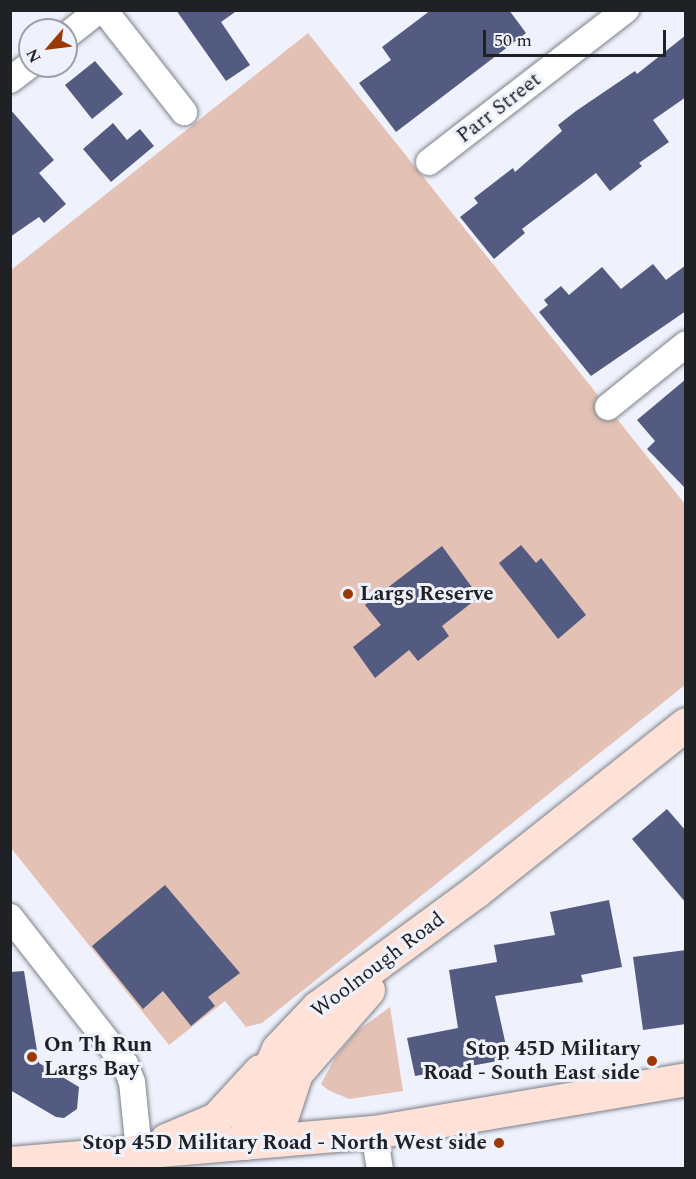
<!DOCTYPE html>
<html>
<head>
<meta charset="utf-8">
<style>
  body { margin:0 }
  #map { position:relative; width:696px; height:1179px; overflow:hidden; background:#eff2fc; font-family:Spectral,serif }
  div>[style] { position:absolute }
  [style*='--x'] { left:calc(var(--x)*1px); top:calc(var(--y)*1px); width:calc(var(--w)*1px); rotate:calc(var(--a)*1deg) }
  .green>* { inset:0; background:#e3c1b5 }
  .building>* { inset:0; background:#535c80 }
  .roads { filter:drop-shadow(0 0 2px #7d8089) drop-shadow(0 0 2px #7d8089) }
  .street>* { height:26px; margin:-13px; padding:0 13px; transform-origin:13px; border-radius:13px; background:#fff }
  .secondary>* { height:33px; margin:-16.5px; padding:0 16.5px; transform-origin:16.5px; border-radius:16.5px; background:#ffe2d7 }
  .dots>* { width:16px; height:16px; translate:-50% -50%; box-sizing:border-box; border:3px solid #eff2fc; border-radius:50% }
  span { translate:-50% -50%; white-space:nowrap; text-align:center; line-height:1.15; -webkit-text-stroke:6px #eff2fc; paint-order:stroke }
  .street-label { font-size:21px; color:#202124 }
  .poi-label { font-size:21px; color:#202124; font-weight:700 }
  .left { translate:0 -50%; text-align:left }
  .right { translate:-100% -50%; text-align:right }
  .frame { position:absolute; inset:0; border:12px solid #202124; pointer-events:none }
  .north { position:absolute; left:18px; top:18px; width:60px; height:60px; box-sizing:border-box; background:#eff2fc; border:2px solid #9c9ea6; border-radius:50%; rotate:242deg; font-size:16px; font-weight:700; line-height:24px; text-align:center; color:#202124 }
  .north::after { content:''; display:block; margin:auto; width:21px; height:27px; background:#9c3801; clip-path:polygon(50% 0,100% 100%,50% 72%,0 100%) }
  .scale { position:absolute; left:483px; top:30px; width:183px; height:27px; box-sizing:border-box; border:3px solid #202124; border-top:0; padding-left:8px; font-size:18px; line-height:21px; white-space:nowrap; color:#202124; -webkit-text-stroke:4px #eff2fc; paint-order:stroke }
</style>
</head>
<body>
<div id="map">
  <div class="green">
    <i style="clip-path:polygon(308px 33px,685px 504px,685px 685px,262px 1023px,246px 1027px,225px 1001px,169px 1045px,11px 848px,11px 270px)"></i>
    <i style="clip-path:polygon(390px 1007px,403px 1091px,349px 1099px,328px 1090px,321px 1084px,335px 1058px,356px 1032px)"></i>
  </div>
  <div class="building">
    <i style="clip-path:polygon(176px 10px,238px 10px,221px 22px,250px 65px,226px 81px)"></i>
    <i style="clip-path:polygon(431px 10px,509px 10px,526px 33px,396px 132px,359px 83px,391px 60px,382px 47px)"></i>
    <i style="clip-path:polygon(686px 35px,686px 97px,653px 120px,669px 142px,639px 163px,642px 166px,610px 191px,596px 173px,522px 229px,525px 233px,494px 259px,460px 217px,478px 203px,474px 198px,513px 168px,515px 172px,562px 131px,558px 125px,576px 111px,635px 71px,637px 74px)"></i>
    <i style="clip-path:polygon(95px 61px,123px 94px,92px 119px,65px 85px)"></i>
    <i style="clip-path:polygon(10px 109px,54px 160px,39px 173px,66px 204px,44px 223px,39px 217px,10px 237px)"></i>
    <i style="clip-path:polygon(113px 123px,127px 140px,140px 129px,154px 146px,111px 182px,83px 149px)"></i>
    <i style="clip-path:polygon(653px 264px,666px 280px,686px 265px,686px 311px,591px 376px,539px 312px,548px 305px,544px 300px,561px 286px,569px 295px,602px 267px,621px 289px)"></i>
    <i style="clip-path:polygon(686px 379px,686px 489px,647px 449px,655px 441px,637px 420px)"></i>
    <i style="clip-path:polygon(521px 545px,536px 563px,541px 558px,586px 615px,558px 639px,499px 563px)"></i>
    <i style="clip-path:polygon(442px 546px,479px 597px,442px 626px,449px 636px,418px 661px,409px 650px,375px 678px,353px 647px,381px 625px,365px 605px)"></i>
    <i style="clip-path:polygon(667px 809px,686px 831px,686px 903px,632px 839px)"></i>
    <i style="clip-path:polygon(165px 885px,240px 973px,208px 997px,215px 1006px,191px 1026px,163px 991px,143px 1009px,92px 946px)"></i>
    <i style="clip-path:polygon(609px 900px,622px 967px,581px 975px,583px 982px,495px 996px,509px 1059px,415px 1076px,407px 1038px,458px 1028px,449px 970px,497px 962px,494px 945px,555px 935px,550px 912px)"></i>
    <i style="clip-path:polygon(686px 950px,686px 1024px,643px 1030px,633px 957px)"></i>
    <i style="clip-path:polygon(24px 971px,39px 1063px,79px 1087px,77px 1109px,64px 1118px,56px 1117px,10px 1090px,10px 972px)"></i>
  </div>
  <div class="roads">
    <div class="street">
      <i style="--x:104;--y:10;--w:130;--a:51.9"></i>
      <i style="--x:66;--y:36;--w:42;--a:-38.2"></i>
      <i style="--x:10;--y:80;--w:25;--a:-37"></i>
      <i style="--x:429;--y:162;--w:249;--a:-37.7"></i>
      <i style="--x:608;--y:407;--w:100;--a:-38.9"></i>
      <i style="--x:10;--y:917;--w:187;--a:52"></i>
      <i style="--x:125;--y:1064;--w:19;--a:69"></i>
      <i style="--x:132;--y:1082;--w:70;--a:84.3"></i>
      <i style="--x:374;--y:1132;--w:36;--a:81"></i>
    </div>
    <div class="secondary">
      <i style="--x:166;--y:1140;--w:54;--a:-22.8"></i>
      <i style="--x:216;--y:1119;--w:65;--a:-47.5"></i>
      <i style="--x:274;--y:1140;--w:71;--a:-71.8"></i>
      <i style="--x:296;--y:1073;--w:110;--a:-49.1"></i>
      <i style="--x:245;--y:1143;--w:38;--a:-78"></i>
      <i style="--x:253;--y:1106;--w:62;--a:-66.3"></i>
      <i style="--x:278;--y:1049;--w:58;--a:-46.4"></i>
      <i style="--x:318;--y:1007;--w:196;--a:-36.3"></i>
      <i style="--x:476;--y:891;--w:268;--a:-38.5"></i>
      <i style="--x:10;--y:1163;--w:365;--a:-4.9"></i>
      <i style="--x:374;--y:1132;--w:316;--a:-9.6"></i>
    </div>
  </div>
  <div class="dots">
    <i style="left:348px;top:594px;background:#9c3801"></i>
    <i style="left:32px;top:1057px;background:#9c3801"></i>
    <i style="left:652px;top:1061px;background:#9c3801"></i>
    <i style="left:499px;top:1143px;background:#9c3801"></i>
  </div>
  <div class="street-label">
    <span style="left:499px;top:108px;rotate:-38deg">Parr Street</span>
    <span style="left:378px;top:965px;rotate:-37deg">Woolnough Road</span>
  </div>
  <div class="poi-label">
    <span class="left" style="left:360px;top:594px">Largs Reserve</span>
    <span class="left" style="left:44px;top:1057px">On Th Run<br>Largs Bay</span>
    <span class="right" style="left:640px;top:1061px">Stop 45D Military<br>Road - South East side</span>
    <span class="right" style="left:487px;top:1143px">Stop 45D Military Road - North West side</span>
  </div>
  <div class="frame"></div>
  <div class="north">N</div>
  <div class="scale">50 m</div>
</div>
</body>
</html>
